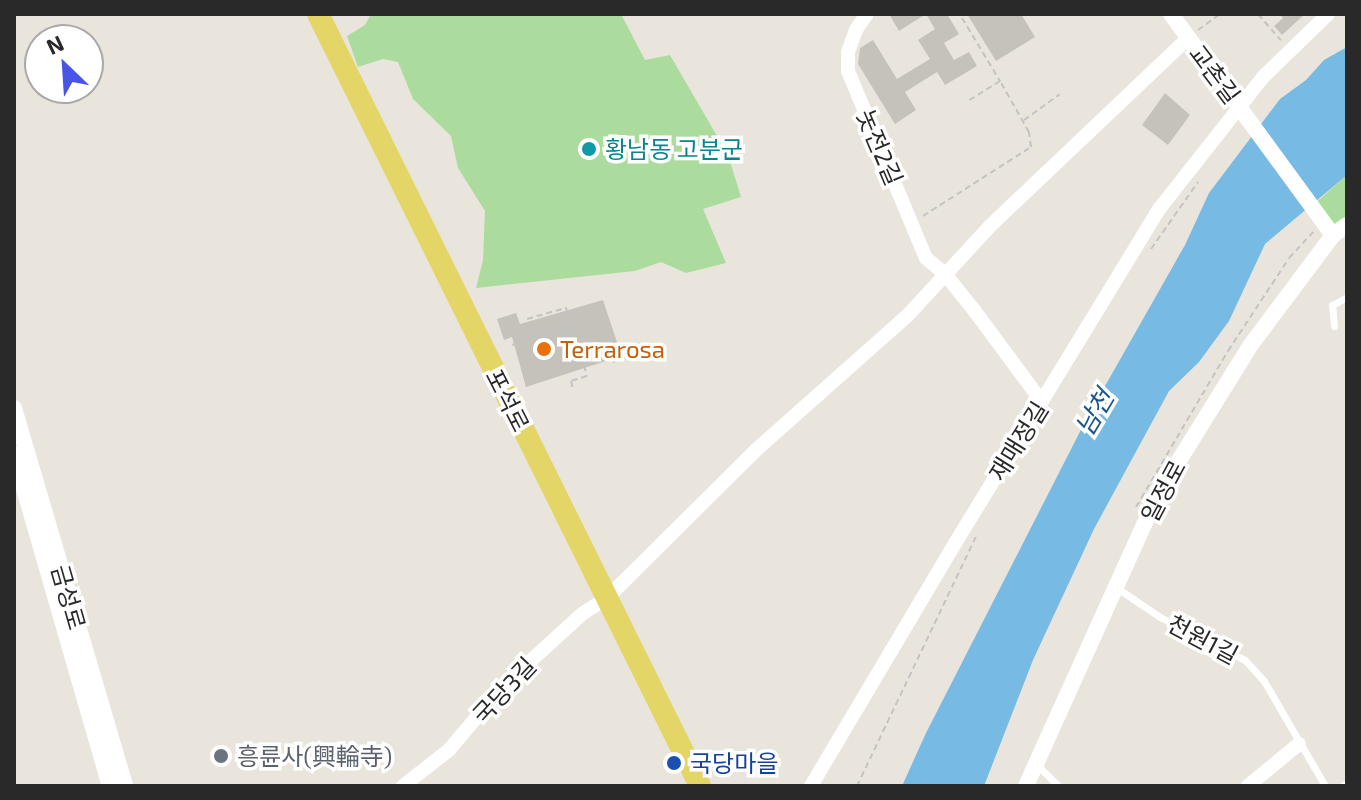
<!DOCTYPE html>
<html>
<head>
<meta charset="utf-8">
<style>
  body { margin:0 }
  #map { position:relative; width:1361px; height:800px; overflow:hidden; background:#eae5dc; font-family:"Exo 2","Noto Sans KR",sans-serif }
  div>[style] { position:absolute }
  [style*='--x'] { left:calc(var(--x)*1px); top:calc(var(--y)*1px); width:calc(var(--w)*1px); rotate:calc(var(--a)*1deg) }
  .green>* { inset:0; background:#abdc9d }
  .water>* { inset:0; background:#77bae3 }
  .building>* { inset:0; background:#c5c2bb }
  .path>* { height:2px; margin-top:-1px; transform-origin:0; background:repeating-linear-gradient(90deg,#c3c3c3 0 6px,transparent 0 10px) }
  .service>* { height:7px; margin:-3.5px; padding:0 3.5px; transform-origin:3.5px; border-radius:3.5px; background:#fff }
  .minor>* { height:14px; margin:-7px; padding:0 7px; transform-origin:7px; border-radius:7px; background:#fff }
  .tertiary>* { height:16px; margin:-8px; padding:0 8px; transform-origin:8px; border-radius:8px; background:#fff }
  .primary>* { height:22px; margin:-11px; padding:0 11px; transform-origin:11px; border-radius:11px; background:#e4d567 }
  .dots>* { width:22px; height:22px; translate:-50% -50%; box-sizing:border-box; border:4px solid #fff; border-radius:50% }
  span { translate:-50% -50%; white-space:nowrap; text-align:center; line-height:1.15; -webkit-text-stroke:7px #fff; paint-order:stroke }
  .street-label { font-size:24px; color:#292929 }
  .culture-label { font-size:24px; color:#0d838f }
  .left { translate:0 -50%; text-align:left }
  .food-label { font-size:24px; color:#c56008 }
  .worship-label { font-size:24px; color:#5b616d }
  .transit-label { font-size:24px; color:#164399 }
  .water-label { font-size:26px; color:#19578d; font-style:italic }
  .frame { position:absolute; inset:0; border:16px solid #292929; pointer-events:none }
  .north { position:absolute; left:24px; top:24px; width:80px; height:80px; box-sizing:border-box; background:#fff; border:2px solid #a9a9a9; border-radius:50%; rotate:335deg; font-size:22px; font-weight:700; line-height:32px; text-align:center; color:#292929 }
  .north::after { content:''; display:block; margin:auto; width:28px; height:36px; background:#4955e9; clip-path:polygon(50% 0,100% 100%,50% 72%,0 100%) }
</style>
</head>
<body>
<div id="map">
  <div class="green">
    <i style="clip-path:polygon(371px 14px,621px 14px,645px 60px,670px 55px,728px 155px,741px 197px,703px 209px,726px 263px,686px 273px,661px 262px,635px 271px,476px 288px,483px 260px,485px 211px,458px 168px,451px 136px,413px 99px,398px 62px,383px 59px,358px 67px,347px 36px,365px 25px)"></i>
    <i style="clip-path:polygon(1347px 175px,1347px 225px,1333px 235px,1312px 206px)"></i>
  </div>
  <div class="water">
    <i style="clip-path:polygon(1347px 47px,1347px 175px,1265px 244px,1229px 321px,1199px 362px,1169px 391px,1094px 529px,1033px 660px,984px 786px,902px 786px,926px 733px,1088px 416px,1185px 245px,1209px 193px,1280px 99px,1306px 80px,1324px 60px)"></i>
  </div>
  <div class="building">
    <i style="clip-path:polygon(889px 14px,947px 14px,959px 34px,944px 43px,954px 60px,969px 52px,977px 66px,945px 85px,937px 72px,905px 92px,916px 110px,895px 124px,858px 64px,860px 48px,873px 40px,897px 79px,930px 59px,918px 40px,935px 29px,926px 14px,899px 31px)"></i>
    <i style="clip-path:polygon(967px 14px,1021px 14px,1035px 37px,996px 61px)"></i>
    <i style="clip-path:polygon(1280px 14px,1305px 14px,1282px 35px,1274px 26px,1283px 18px)"></i>
    <i style="clip-path:polygon(1165px 93px,1190px 115px,1168px 145px,1142px 125px)"></i>
    <i style="clip-path:polygon(603px 300px,623px 360px,613px 363px,612px 359px,526px 387px,512px 337px,504px 340px,497px 319px,516px 313px,520px 324px)"></i>
  </div>
  <div class="path">
    <i style="--x:1258;--y:14;--w:35;--a:49"></i>
    <i style="--x:962;--y:18;--w:74;--a:58.9"></i>
    <i style="--x:1000;--y:81;--w:39;--a:148"></i>
    <i style="--x:1198;--y:30;--w:27;--a:-36"></i>
    <i style="--x:1024;--y:120;--w:44;--a:-35.8"></i>
    <i style="--x:923;--y:216;--w:128;--a:-32.6"></i>
    <i style="--x:1031;--y:147;--w:15;--a:-98"></i>
    <i style="--x:1029;--y:132;--w:59;--a:-119.6"></i>
    <i style="--x:1151;--y:249;--w:82;--a:-55"></i>
    <i style="--x:527;--y:319;--w:41;--a:-15.8"></i>
    <i style="--x:566;--y:308;--w:71;--a:72.8"></i>
    <i style="--x:587;--y:376;--w:17;--a:163"></i>
    <i style="--x:571;--y:381;--w:8;--a:76"></i>
    <i style="--x:512;--y:345;--w:60;--a:-16.3"></i>
    <i style="--x:1136;--y:507;--w:181;--a:-59.5"></i>
    <i style="--x:1228;--y:351;--w:111;--a:-56.7"></i>
    <i style="--x:1289;--y:258;--w:37;--a:-47"></i>
    <i style="--x:857;--y:786;--w:279;--a:-64.5"></i>
  </div>
  <div class="service">
    <i style="--x:1334;--y:326;--w:21;--a:-95"></i>
    <i style="--x:1332;--y:305;--w:17;--a:-28"></i>
    <i style="--x:1117;--y:588;--w:52;--a:34"></i>
    <i style="--x:1160;--y:617;--w:95;--a:26.8"></i>
    <i style="--x:1245;--y:660;--w:28;--a:48"></i>
    <i style="--x:1264;--y:681;--w:121;--a:59.8"></i>
    <i style="--x:1038;--y:766;--w:29;--a:44"></i>
    <i style="--x:1342;--y:786;--w:6;--a:-31"></i>
  </div>
  <div class="minor">
    <i style="--x:867;--y:14;--w:19;--a:125"></i>
    <i style="--x:856;--y:30;--w:23;--a:110"></i>
    <i style="--x:848;--y:52;--w:19;--a:90"></i>
    <i style="--x:848;--y:71;--w:203;--a:67.4"></i>
    <i style="--x:926;--y:258;--w:25;--a:40"></i>
    <i style="--x:945;--y:274;--w:46;--a:51.1"></i>
    <i style="--x:974;--y:310;--w:114;--a:53.5"></i>
    <i style="--x:403;--y:786;--w:58;--a:-38"></i>
    <i style="--x:449;--y:750;--w:85;--a:-49.8"></i>
    <i style="--x:504;--y:685;--w:105;--a:-42.3"></i>
    <i style="--x:582;--y:614;--w:31;--a:-33"></i>
    <i style="--x:608;--y:597;--w:209;--a:-44.8"></i>
    <i style="--x:756;--y:450;--w:203;--a:-41.6"></i>
    <i style="--x:908;--y:315;--w:121;--a:-47.3"></i>
    <i style="--x:990;--y:226;--w:273;--a:-43.5"></i>
    <i style="--x:811;--y:786;--w:274;--a:-59.3"></i>
    <i style="--x:951;--y:550;--w:401;--a:-58.6"></i>
    <i style="--x:1160;--y:208;--w:167;--a:-51.8"></i>
    <i style="--x:1263;--y:77;--w:91;--a:-44.1"></i>
    <i style="--x:1248;--y:786;--w:66;--a:-39.5"></i>
  </div>
  <div class="tertiary">
    <i style="--x:1171;--y:14;--w:274;--a:53.8"></i>
    <i style="--x:14;--y:408;--w:394;--a:73.6"></i>
    <i style="--x:14;--y:454;--w:346;--a:73.9"></i>
    <i style="--x:1026;--y:786;--w:318;--a:-65.7"></i>
    <i style="--x:1157;--y:496;--w:176;--a:-58.2"></i>
    <i style="--x:1250;--y:346;--w:139;--a:-53.2"></i>
    <i style="--x:1333;--y:235;--w:17;--a:-36"></i>
  </div>
  <div class="primary">
    <i style="--x:318;--y:14;--w:861;--a:63.67"></i>
  </div>
  <div class="dots">
    <i style="left:589px;top:149px;background:#0f9aa8"></i>
    <i style="left:544px;top:349px;background:#e8710a"></i>
    <i style="left:221px;top:756px;background:#6b7280"></i>
    <i style="left:674px;top:763px;background:#1a4fb4"></i>
  </div>
  <div class="street-label">
    <span style="left:1215px;top:74px;rotate:53deg">교촌길</span>
    <span style="left:880px;top:147px;rotate:67deg">놋전2길</span>
    <span style="left:508px;top:400px;rotate:63deg">포석로</span>
    <span style="left:1018px;top:441px;rotate:-58deg">재매정길</span>
    <span style="left:1163px;top:491px;rotate:-62deg">일정로</span>
    <span style="left:69px;top:597px;rotate:74deg">금성로</span>
    <span style="left:1203px;top:639px;rotate:28deg">천원1길</span>
    <span style="left:504px;top:690px;rotate:-47deg">국당3길</span>
  </div>
  <div class="culture-label">
    <span class="left" style="left:605px;top:149px">황남동 고분군</span>
  </div>
  <div class="food-label">
    <span class="left" style="left:560px;top:349px">Terrarosa</span>
  </div>
  <div class="worship-label">
    <span class="left" style="left:237px;top:756px">흥륜사(興輪寺)</span>
  </div>
  <div class="transit-label">
    <span class="left" style="left:690px;top:763px">국당마을</span>
  </div>
  <div class="water-label">
    <span style="left:1094px;top:412px;rotate:-59deg">남천</span>
  </div>
  <div class="frame"></div>
  <div class="north">N</div>
</div>
</body>
</html>
